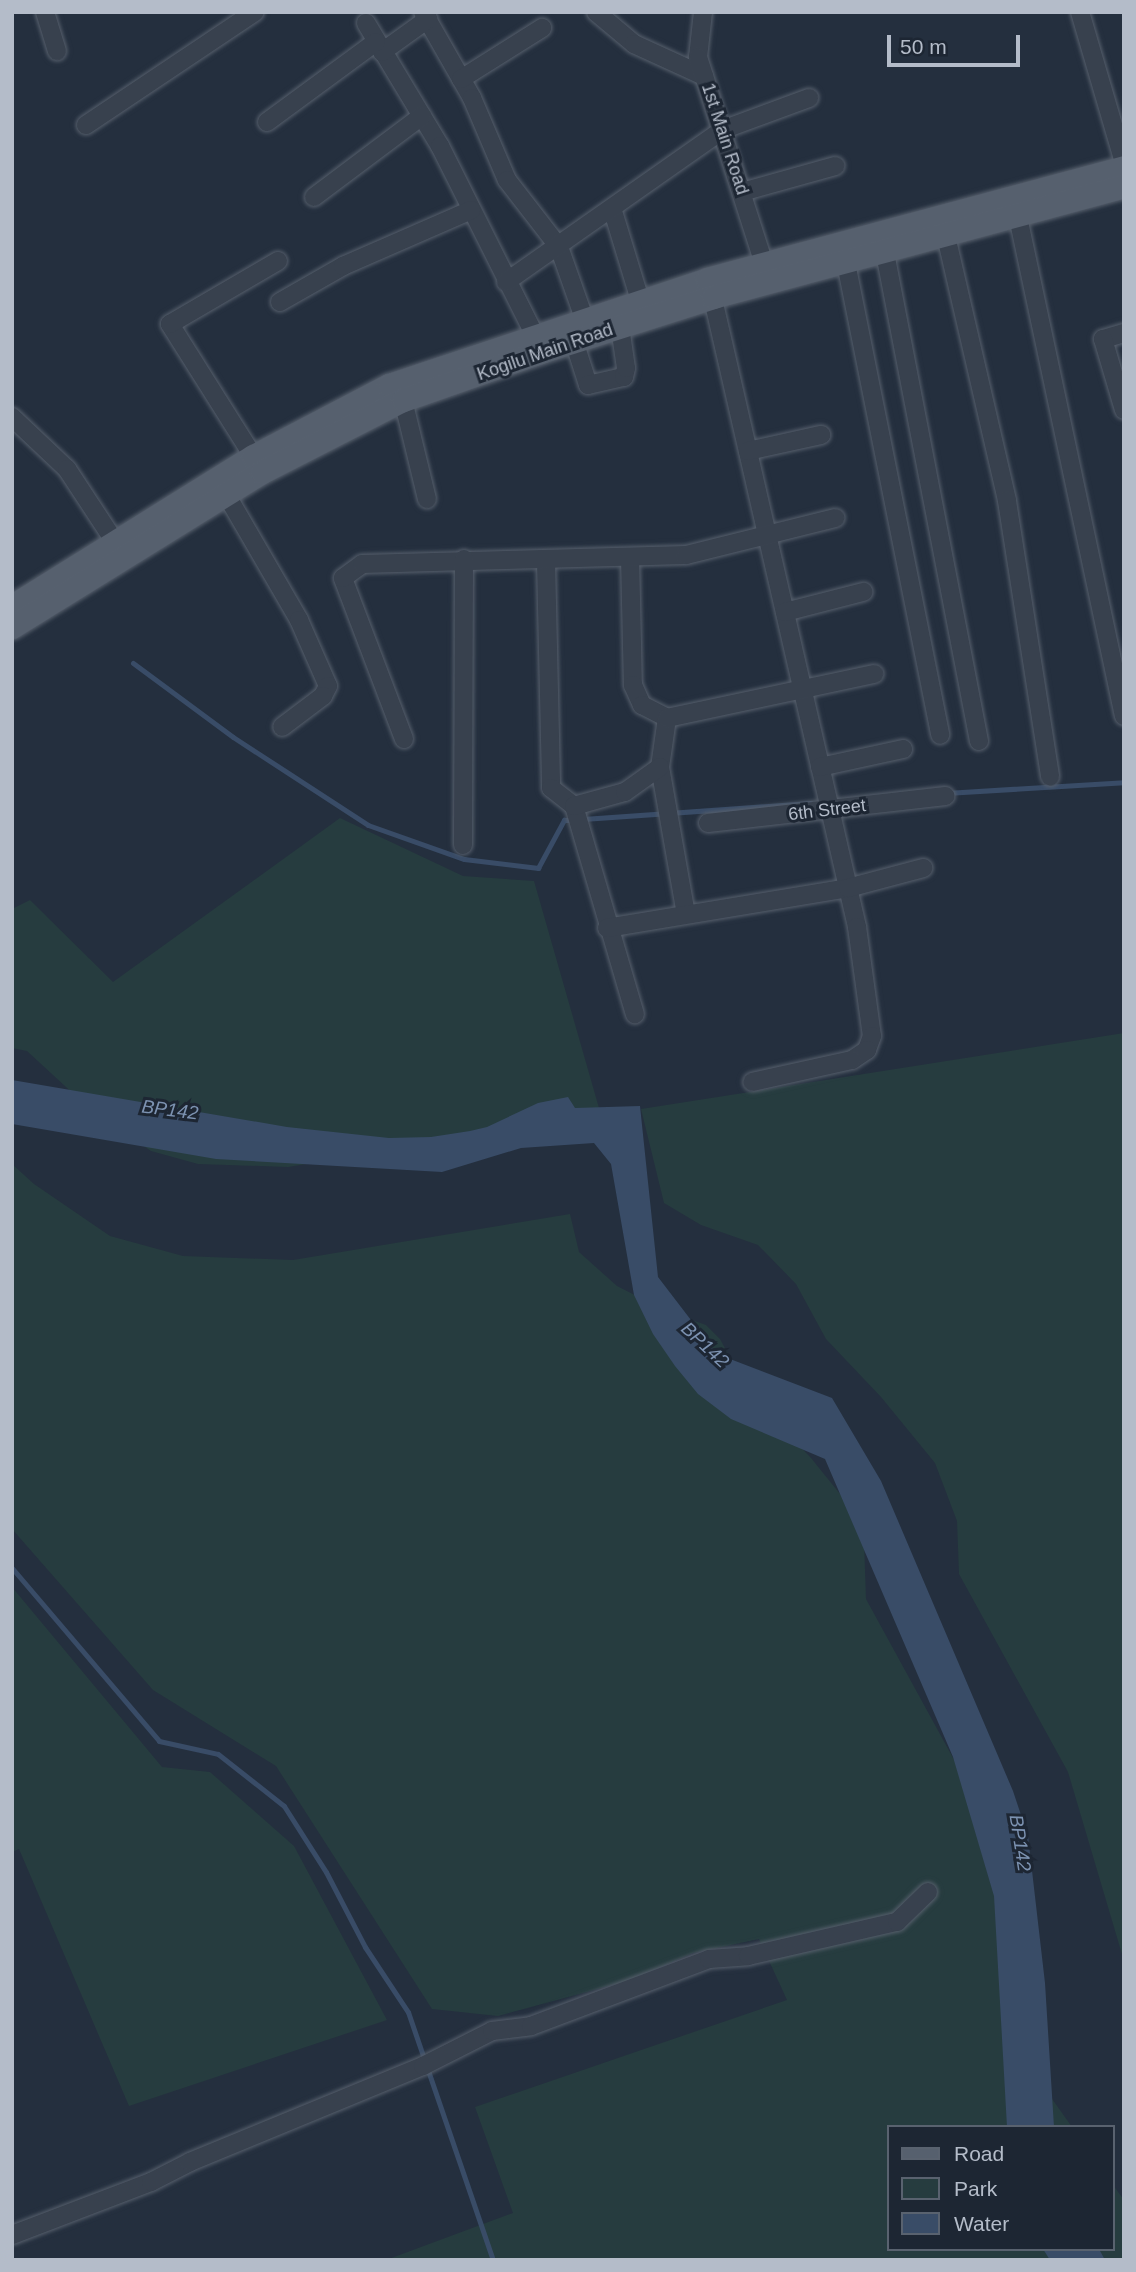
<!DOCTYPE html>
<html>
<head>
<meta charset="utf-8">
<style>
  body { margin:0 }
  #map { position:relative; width:1136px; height:2272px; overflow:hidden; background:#242f3e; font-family:Arial,sans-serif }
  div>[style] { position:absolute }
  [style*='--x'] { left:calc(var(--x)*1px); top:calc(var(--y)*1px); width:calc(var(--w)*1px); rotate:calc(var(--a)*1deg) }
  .green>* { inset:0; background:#263c3f }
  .water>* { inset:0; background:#394c67 }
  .stream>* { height:5px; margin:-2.5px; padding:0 2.5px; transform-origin:2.5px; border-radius:2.5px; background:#394c67 }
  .roads { filter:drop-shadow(0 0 2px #565f6c) drop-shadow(0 0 2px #565f6c) }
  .minor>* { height:18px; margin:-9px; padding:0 9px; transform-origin:9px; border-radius:9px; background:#38414e }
  .major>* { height:23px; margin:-11.5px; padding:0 11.5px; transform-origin:11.5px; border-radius:11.5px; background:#56606e }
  span { translate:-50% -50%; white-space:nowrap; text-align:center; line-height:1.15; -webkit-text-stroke:6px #1d2633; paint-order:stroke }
  .street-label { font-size:18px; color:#b4bcc9 }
  .water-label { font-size:19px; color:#7c92b1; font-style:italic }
  .frame { position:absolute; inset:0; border:14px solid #b4bcc9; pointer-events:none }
  .legend { position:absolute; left:887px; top:2125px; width:228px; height:126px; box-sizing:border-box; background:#1d2633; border:2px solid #59626f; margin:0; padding:9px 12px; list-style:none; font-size:21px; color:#b4bcc9 }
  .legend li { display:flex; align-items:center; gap:14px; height:35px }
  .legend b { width:35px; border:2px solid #59626f }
  .scale { position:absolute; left:887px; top:35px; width:133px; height:32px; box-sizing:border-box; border:4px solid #b4bcc9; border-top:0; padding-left:9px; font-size:21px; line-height:24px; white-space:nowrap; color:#b4bcc9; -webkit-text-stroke:5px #1d2633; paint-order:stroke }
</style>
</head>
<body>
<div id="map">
  <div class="green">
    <i style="clip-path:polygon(340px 818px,463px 876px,534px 881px,601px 1115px,288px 1167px,198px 1164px,151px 1151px,92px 1111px,27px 1051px,12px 1048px,12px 909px,30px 900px,113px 982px)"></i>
    <i style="clip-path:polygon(1124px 1033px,1124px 1961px,1068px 1772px,959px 1574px,957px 1521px,935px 1463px,881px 1397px,826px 1339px,796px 1284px,758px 1245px,701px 1225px,664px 1203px,641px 1109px)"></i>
    <i style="clip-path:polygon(12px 1164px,34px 1184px,110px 1236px,183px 1256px,293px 1260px,570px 1214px,579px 1252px,617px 1286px,664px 1310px,706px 1325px,720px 1339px,750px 1394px,811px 1458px,853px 1510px,864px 1540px,866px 1599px,981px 1809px,1050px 2096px,1072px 2127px,889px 2127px,889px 2249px,1113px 2249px,1113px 2185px,1124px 2200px,1124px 2260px,386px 2260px,513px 2213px,475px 2107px,787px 2000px,759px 1939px,693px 1953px,631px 1980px,498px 2016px,432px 2009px,276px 1766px,153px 1690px,12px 1529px)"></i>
    <i style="clip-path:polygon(12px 1587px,162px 1767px,210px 1772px,294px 1846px,387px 2020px,129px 2106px,19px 1849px,12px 1852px)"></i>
  </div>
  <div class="water">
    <i style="clip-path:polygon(12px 1080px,287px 1127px,389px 1138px,431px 1137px,470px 1131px,487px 1127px,538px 1103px,568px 1097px,575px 1108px,640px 1106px,658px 1277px,717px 1354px,832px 1398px,881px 1481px,1013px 1791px,1028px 1836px,1045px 1983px,1054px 2127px,1007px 2127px,994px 1896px,953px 1757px,825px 1459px,731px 1419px,698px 1394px,675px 1366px,653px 1334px,634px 1295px,611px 1164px,594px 1143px,521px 1148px,442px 1172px,216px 1159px,12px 1124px)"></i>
    <i style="clip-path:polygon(1043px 2249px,1099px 2249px,1105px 2260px,1050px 2260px)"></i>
  </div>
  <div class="stream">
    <i style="--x:133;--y:663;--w:124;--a:36.5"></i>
    <i style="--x:233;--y:737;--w:161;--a:33.1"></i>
    <i style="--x:368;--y:825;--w:102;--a:19.5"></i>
    <i style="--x:464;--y:859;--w:75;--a:6.9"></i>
    <i style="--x:538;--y:868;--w:55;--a:-61.6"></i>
    <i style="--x:564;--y:820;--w:9;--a:0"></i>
    <i style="--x:946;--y:793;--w:178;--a:-3.5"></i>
    <i style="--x:583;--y:819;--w:228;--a:-4"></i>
    <i style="--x:12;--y:1568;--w:227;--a:49.6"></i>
    <i style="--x:159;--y:1741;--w:60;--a:12.4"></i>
    <i style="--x:218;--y:1754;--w:84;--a:38.2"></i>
    <i style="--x:284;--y:1806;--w:78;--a:57.5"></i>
    <i style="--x:326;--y:1872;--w:85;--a:62.5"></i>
    <i style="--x:365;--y:1947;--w:78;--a:56.5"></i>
    <i style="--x:408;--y:2012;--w:262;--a:71.1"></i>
  </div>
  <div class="roads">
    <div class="minor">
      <i style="--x:45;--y:12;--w:41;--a:72.9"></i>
      <i style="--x:423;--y:12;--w:99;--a:60.3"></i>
      <i style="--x:472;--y:98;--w:89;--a:66.9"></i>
      <i style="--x:507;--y:180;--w:85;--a:52.2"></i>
      <i style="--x:559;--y:247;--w:75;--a:70.6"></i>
      <i style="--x:596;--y:12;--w:50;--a:40.1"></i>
      <i style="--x:634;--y:44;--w:77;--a:24.6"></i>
      <i style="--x:703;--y:12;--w:45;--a:96.3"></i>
      <i style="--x:698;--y:57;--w:230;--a:72.3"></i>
      <i style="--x:1080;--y:12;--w:156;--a:73.7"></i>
      <i style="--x:366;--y:23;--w:144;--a:59"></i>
      <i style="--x:440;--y:146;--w:210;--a:63.4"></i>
      <i style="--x:382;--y:52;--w:57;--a:-35.7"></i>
      <i style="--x:461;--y:79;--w:96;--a:-32.2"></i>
      <i style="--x:267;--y:122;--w:135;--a:-36.3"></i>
      <i style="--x:86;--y:125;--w:203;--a:-33.8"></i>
      <i style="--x:742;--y:192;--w:97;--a:-15.6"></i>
      <i style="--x:314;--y:197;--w:135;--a:-36.9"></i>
      <i style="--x:612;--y:208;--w:96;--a:73.1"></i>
      <i style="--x:1018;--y:217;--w:510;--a:78.01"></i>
      <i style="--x:946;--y:236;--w:272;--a:77"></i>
      <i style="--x:1007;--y:501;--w:279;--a:81.1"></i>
      <i style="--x:885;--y:253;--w:497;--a:79.1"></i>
      <i style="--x:846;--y:263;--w:481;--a:78.7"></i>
      <i style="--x:506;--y:282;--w:264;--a:-35.1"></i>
      <i style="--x:722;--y:130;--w:93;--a:-20.2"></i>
      <i style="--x:710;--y:286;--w:658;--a:77.08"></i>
      <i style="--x:857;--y:927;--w:110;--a:82.2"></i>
      <i style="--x:872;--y:1036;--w:15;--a:110"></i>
      <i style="--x:867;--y:1050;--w:18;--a:146"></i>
      <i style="--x:852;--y:1060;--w:102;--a:167.6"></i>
      <i style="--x:280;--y:302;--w:73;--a:-29.7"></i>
      <i style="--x:343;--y:266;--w:140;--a:-23.6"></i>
      <i style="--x:1124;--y:333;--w:22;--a:164"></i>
      <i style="--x:1103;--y:339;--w:74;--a:73.5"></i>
      <i style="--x:574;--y:341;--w:46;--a:72.3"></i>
      <i style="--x:588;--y:385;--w:37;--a:-13"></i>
      <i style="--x:624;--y:377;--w:9;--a:-77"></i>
      <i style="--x:626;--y:368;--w:41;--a:-98.3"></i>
      <i style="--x:403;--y:400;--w:102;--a:76.4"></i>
      <i style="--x:12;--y:417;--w:76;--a:43.4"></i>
      <i style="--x:67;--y:469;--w:87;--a:56.7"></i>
      <i style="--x:748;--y:451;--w:75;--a:-12.4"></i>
      <i style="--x:253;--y:456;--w:156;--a:-122.2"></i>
      <i style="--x:170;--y:324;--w:125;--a:-30.3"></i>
      <i style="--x:226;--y:494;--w:146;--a:59.9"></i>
      <i style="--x:299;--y:620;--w:72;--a:66.3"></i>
      <i style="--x:328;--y:686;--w:11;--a:117"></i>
      <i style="--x:323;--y:696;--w:51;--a:142.9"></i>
      <i style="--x:630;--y:557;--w:128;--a:88.7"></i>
      <i style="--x:633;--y:685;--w:22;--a:66"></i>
      <i style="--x:642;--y:705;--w:28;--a:27"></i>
      <i style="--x:667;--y:718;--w:49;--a:98.1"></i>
      <i style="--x:660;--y:767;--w:149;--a:80"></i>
      <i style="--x:546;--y:561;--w:227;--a:88.7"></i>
      <i style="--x:551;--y:788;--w:29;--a:38"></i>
      <i style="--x:574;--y:806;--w:217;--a:73.7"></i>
      <i style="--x:785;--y:612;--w:81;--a:-14.4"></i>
      <i style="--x:667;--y:718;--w:212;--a:-12"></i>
      <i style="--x:404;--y:739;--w:172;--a:-110.8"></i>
      <i style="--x:343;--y:578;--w:24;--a:-36"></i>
      <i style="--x:362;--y:564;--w:324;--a:-1.6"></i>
      <i style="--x:686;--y:555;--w:154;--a:-13.9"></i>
      <i style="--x:820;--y:767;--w:85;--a:-12.2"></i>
      <i style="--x:574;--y:806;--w:53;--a:-15.4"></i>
      <i style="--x:625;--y:792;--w:43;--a:-35.5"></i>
      <i style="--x:708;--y:823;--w:239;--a:-6.5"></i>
      <i style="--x:463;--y:845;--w:286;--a:-89.8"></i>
      <i style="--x:607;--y:928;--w:244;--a:-9.4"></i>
      <i style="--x:848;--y:888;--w:78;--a:-14.9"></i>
      <i style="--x:12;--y:2235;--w:149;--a:-20.9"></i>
      <i style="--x:151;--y:2182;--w:44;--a:-27.1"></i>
      <i style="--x:190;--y:2162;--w:252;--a:-22.4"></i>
      <i style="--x:423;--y:2066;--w:77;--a:-26.9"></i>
      <i style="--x:492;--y:2031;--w:39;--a:-7"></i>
      <i style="--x:531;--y:2026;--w:190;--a:-20.6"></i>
      <i style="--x:709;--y:1959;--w:39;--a:-4"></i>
      <i style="--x:748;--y:1956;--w:153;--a:-12.9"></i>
      <i style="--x:897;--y:1922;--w:43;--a:-44.1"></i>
    </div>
    <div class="major">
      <i style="--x:12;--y:606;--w:284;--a:-31.9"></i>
      <i style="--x:253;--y:456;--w:153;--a:-27.6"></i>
      <i style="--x:389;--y:385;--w:335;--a:-18.4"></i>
      <i style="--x:707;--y:279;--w:432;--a:-15"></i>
      <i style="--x:12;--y:627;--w:294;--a:-31.8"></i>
      <i style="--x:262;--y:472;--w:158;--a:-27.1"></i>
      <i style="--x:403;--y:400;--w:145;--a:-19.3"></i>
      <i style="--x:540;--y:352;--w:182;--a:-17.6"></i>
      <i style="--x:713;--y:297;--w:426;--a:-15.1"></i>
    </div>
  </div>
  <div class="street-label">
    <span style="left:725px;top:139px;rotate:72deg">1st Main Road</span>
    <span style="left:545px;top:352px;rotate:-19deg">Kogilu Main Road</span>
    <span style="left:827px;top:810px;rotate:-7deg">6th Street</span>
  </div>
  <div class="water-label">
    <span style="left:170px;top:1110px;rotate:7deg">BP142</span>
    <span style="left:705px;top:1345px;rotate:43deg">BP142</span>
    <span style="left:1020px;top:1843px;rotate:81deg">BP142</span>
  </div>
  <div class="frame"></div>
  <ul class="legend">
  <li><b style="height:9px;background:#56606e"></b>Road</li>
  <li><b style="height:19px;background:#263c3f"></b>Park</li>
  <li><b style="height:19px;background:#394c67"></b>Water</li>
  </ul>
  <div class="scale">50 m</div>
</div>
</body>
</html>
